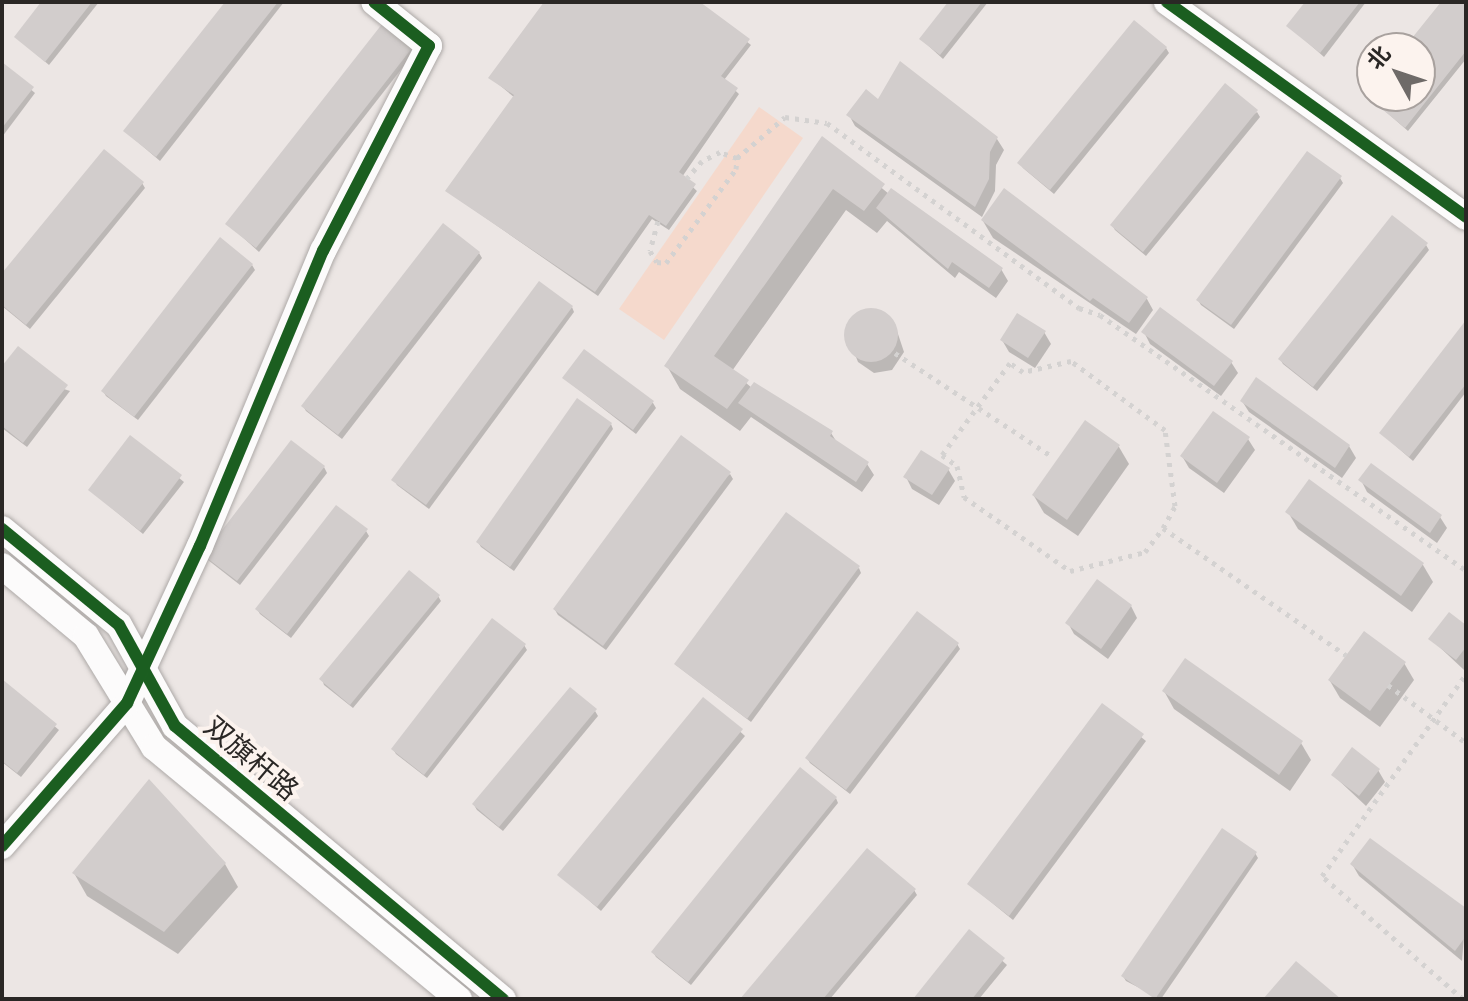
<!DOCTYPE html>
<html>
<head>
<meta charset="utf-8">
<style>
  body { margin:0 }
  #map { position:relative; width:1468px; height:1001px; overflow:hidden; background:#ece6e4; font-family:"Roboto Serif","Noto Sans SC",serif }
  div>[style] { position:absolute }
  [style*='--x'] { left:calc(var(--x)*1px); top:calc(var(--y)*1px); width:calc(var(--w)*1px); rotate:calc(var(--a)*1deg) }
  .green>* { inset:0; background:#f5d9cc }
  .shadow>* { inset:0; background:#0003 }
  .building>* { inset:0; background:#d2cdcc }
  .round { border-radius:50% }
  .path>* { height:5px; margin-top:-2.5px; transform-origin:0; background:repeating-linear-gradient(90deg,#d4d2d1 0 4px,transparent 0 10px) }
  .roads { filter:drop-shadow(0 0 2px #ada9a7) drop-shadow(0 0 2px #ada9a7) }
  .minor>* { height:26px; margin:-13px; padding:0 13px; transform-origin:13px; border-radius:13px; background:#fcfbfb }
  .cycleway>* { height:12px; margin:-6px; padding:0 6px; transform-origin:6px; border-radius:6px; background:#1b5e20 }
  span { translate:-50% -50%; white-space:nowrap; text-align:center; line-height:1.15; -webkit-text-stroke:8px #fcf3ee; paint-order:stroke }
  .street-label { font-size:28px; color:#2a2725 }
  .frame { position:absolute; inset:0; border:4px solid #2a2725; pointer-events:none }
  .north { position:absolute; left:1356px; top:32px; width:80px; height:80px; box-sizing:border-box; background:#fcf3ee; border:2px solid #a8a19e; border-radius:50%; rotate:310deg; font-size:22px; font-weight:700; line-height:32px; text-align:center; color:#2a2725 }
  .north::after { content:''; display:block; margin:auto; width:28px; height:36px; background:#6e6a68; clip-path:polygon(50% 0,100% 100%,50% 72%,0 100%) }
</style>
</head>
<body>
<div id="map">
  <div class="green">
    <i style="clip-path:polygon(759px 107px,803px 138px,664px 340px,619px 309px)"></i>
  </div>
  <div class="shadow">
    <i style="clip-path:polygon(44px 2px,99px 2px,49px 65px,16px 37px)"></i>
    <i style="clip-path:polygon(227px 2px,284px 2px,160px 161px,126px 132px)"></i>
    <i style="clip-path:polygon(547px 2px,696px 2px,751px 45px,724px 80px,739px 94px,682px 177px,697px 191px,669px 230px,652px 219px,598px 296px,447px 191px,515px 98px,491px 78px)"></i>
    <i style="clip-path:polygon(950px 2px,988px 2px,943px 59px,921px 39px)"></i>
    <i style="clip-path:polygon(1308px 2px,1366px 2px,1324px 57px,1289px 26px)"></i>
    <i style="clip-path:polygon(1443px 2px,1466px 2px,1466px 59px,1408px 131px,1368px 96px,1372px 91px,1372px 96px,1420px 96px,1420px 48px,1407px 48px)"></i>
    <i style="clip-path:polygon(386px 22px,417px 49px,259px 252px,228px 224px)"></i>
    <i style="clip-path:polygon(1166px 48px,1169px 53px,1054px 194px,1023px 168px,1020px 163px)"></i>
    <i style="clip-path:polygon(2px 65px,35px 93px,2px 137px)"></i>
    <i style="clip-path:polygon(879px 102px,997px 139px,1004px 150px,996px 165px,995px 191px,982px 217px,855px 126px,849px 115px)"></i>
    <i style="clip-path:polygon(1257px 112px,1260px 117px,1146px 256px,1115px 230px,1112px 225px)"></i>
    <i style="clip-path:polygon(822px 139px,889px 194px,1001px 269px,1008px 281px,996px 298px,959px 272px,955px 278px,887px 221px,877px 233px,846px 210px,732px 371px,752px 388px,831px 433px,838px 444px,867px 464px,874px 475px,862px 492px,751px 417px,740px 431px,680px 389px,667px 366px)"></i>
    <i style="clip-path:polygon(1340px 178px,1343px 183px,1234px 329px,1201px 305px,1198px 300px)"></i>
    <i style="clip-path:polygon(142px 183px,145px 188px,30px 329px,2px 306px,2px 276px)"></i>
    <i style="clip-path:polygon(983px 221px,1077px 244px,1147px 299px,1153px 310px,1136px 334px,993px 238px)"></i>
    <i style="clip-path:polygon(1426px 245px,1429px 250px,1317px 391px,1283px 364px,1280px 359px)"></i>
    <i style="clip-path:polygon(479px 253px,482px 258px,342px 439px,306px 411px,303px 406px)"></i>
    <i style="clip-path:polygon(252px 265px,255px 270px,138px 420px,106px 396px,103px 391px)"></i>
    <i style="clip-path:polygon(572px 307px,574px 312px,429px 509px,397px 485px,394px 480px)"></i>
    <i style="clip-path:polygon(878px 310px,894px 322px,904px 352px,892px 370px,874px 373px,858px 362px,845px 330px,858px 312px)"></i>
    <i style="clip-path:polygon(1466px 323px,1466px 392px,1413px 461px,1381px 433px)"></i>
    <i style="clip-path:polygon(1044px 332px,1051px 344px,1035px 368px,1009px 352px,1002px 340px)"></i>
    <i style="clip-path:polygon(1144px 332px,1231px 362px,1238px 373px,1221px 396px,1150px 344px)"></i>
    <i style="clip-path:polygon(2px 369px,70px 391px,27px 447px,2px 428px)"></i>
    <i style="clip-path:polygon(565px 379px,653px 403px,656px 408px,636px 434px)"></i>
    <i style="clip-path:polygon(1242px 401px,1349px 446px,1356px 458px,1342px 478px,1249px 412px)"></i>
    <i style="clip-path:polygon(1085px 423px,1119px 447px,1129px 464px,1078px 536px,1044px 513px,1034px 496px)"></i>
    <i style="clip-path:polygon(611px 424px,613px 429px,514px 571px,481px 547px,478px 542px)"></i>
    <i style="clip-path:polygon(130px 438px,184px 482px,143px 534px,90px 490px)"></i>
    <i style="clip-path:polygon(1248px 439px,1255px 450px,1224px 493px,1189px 468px,1182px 456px)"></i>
    <i style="clip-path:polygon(324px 467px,327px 473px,240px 585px,208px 560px,205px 555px)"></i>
    <i style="clip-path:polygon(948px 469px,955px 481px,939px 505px,912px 489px,906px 477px)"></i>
    <i style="clip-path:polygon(730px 474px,733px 479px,606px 650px,558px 615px,555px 610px)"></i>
    <i style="clip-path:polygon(1361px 480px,1440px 517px,1447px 528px,1437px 543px,1367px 492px)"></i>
    <i style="clip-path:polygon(1288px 512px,1423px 565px,1433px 582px,1412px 612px,1298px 529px)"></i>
    <i style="clip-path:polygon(366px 531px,369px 536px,291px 638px,260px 614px,257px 609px)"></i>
    <i style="clip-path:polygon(859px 568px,861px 573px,751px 722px,676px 665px)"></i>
    <i style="clip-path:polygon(438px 596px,441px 601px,353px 708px,324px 685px,322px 679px)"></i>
    <i style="clip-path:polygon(1131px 606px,1137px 618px,1108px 659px,1074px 634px,1068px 623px)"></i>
    <i style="clip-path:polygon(1466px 627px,1466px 667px,1464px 670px,1431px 639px)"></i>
    <i style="clip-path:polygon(957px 644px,960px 649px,850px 794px,810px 763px,807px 758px)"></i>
    <i style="clip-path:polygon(524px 645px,527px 650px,427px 778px,396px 754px,393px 749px)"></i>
    <i style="clip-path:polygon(1404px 663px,1414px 680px,1380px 727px,1340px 698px,1330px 681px)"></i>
    <i style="clip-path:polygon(2px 682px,59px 730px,21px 777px,2px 762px)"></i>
    <i style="clip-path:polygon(1164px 691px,1301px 743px,1311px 760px,1290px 791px,1174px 709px)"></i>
    <i style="clip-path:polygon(704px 699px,745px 736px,601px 911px,560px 875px)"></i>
    <i style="clip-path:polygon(1102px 706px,1146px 741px,1013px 920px,969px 884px)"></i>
    <i style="clip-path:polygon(595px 711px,598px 716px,503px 831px,477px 810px,474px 805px)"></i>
    <i style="clip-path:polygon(1378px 770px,1385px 782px,1366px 806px,1333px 775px)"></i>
    <i style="clip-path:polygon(836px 798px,838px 803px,691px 985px,656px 957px,653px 952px)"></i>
    <i style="clip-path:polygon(1255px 853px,1258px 858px,1161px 999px,1126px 981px,1123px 976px)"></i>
    <i style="clip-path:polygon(225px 864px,238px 887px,178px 954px,87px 896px,74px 873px)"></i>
    <i style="clip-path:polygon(1352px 864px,1466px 911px,1462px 961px,1359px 876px)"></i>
    <i style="clip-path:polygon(914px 890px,917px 895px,830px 999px,743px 999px)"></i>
    <i style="clip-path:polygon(970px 932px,1007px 965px,979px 999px,916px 999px)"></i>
  </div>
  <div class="building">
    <i style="clip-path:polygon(41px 2px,92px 2px,45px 62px,14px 37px)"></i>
    <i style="clip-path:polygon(225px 2px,278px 2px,156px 157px,123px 131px)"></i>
    <i style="clip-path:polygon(544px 2px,700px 2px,750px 39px,721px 76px,738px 88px,679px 172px,696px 184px,666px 226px,649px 215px,595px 292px,445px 191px,514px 95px,488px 78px)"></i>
    <i style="clip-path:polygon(948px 2px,982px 2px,940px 55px,919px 39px)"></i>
    <i style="clip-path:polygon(1305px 2px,1360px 2px,1320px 53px,1286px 26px)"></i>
    <i style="clip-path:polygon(1441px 2px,1466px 2px,1466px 51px,1405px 128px,1366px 96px,1372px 88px,1372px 96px,1420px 96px,1420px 48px,1404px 48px)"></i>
    <i style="clip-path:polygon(386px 19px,416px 43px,256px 248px,225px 224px)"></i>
    <i style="clip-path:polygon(1134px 20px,1167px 47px,1050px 190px,1017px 163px)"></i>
    <i style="clip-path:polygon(900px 61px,998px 137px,990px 152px,989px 179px,975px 207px,846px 115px,866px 89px,878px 99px)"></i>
    <i style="clip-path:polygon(2px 62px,34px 87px,2px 128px)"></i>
    <i style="clip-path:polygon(1225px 83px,1258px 110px,1143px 252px,1110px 225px)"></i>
    <i style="clip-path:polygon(822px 136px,885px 184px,864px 211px,833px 189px,714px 356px,749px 380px,727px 409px,664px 366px)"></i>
    <i style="clip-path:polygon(104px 149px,144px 182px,26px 325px,2px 305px,2px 273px)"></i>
    <i style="clip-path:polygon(1307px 151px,1342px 176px,1231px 325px,1196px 300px)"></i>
    <i style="clip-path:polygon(891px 188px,1003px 268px,989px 288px,952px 262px,948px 269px,876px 208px)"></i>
    <i style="clip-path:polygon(1004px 188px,1148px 297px,1129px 323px,1093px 298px,1090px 301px,981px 220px)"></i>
    <i style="clip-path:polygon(1392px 215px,1428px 243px,1313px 387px,1278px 359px)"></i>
    <i style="clip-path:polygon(443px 223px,480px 252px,338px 435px,301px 406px)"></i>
    <i style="clip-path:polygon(220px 237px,253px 264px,134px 417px,101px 391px)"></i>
    <i style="clip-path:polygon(539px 281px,573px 306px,426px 505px,391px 480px)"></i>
    <i style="clip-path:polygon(1160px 307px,1233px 361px,1214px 386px,1141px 332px)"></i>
    <i class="round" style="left:844px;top:308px;width:54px;height:54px"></i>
    <i style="clip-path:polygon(1017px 313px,1046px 331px,1028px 358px,1000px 340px)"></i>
    <i style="clip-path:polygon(1466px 320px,1466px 384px,1409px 457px,1379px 433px)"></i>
    <i style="clip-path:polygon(18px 346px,68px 385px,23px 443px,2px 426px,2px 366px)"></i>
    <i style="clip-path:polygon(584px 349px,654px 401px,633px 430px,562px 378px)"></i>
    <i style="clip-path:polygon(1256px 377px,1350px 445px,1335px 468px,1240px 401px)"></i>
    <i style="clip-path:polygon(754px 382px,833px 431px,830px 436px,869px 462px,856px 482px,738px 403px)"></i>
    <i style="clip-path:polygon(577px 398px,612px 423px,510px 567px,476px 542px)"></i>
    <i style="clip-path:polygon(1213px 411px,1250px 437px,1217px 483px,1180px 456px)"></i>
    <i style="clip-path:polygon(1085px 420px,1120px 445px,1067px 520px,1032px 495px)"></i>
    <i style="clip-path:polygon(130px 435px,182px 475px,140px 531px,88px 490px)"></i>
    <i style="clip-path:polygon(681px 435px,731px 472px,603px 646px,553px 609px)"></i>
    <i style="clip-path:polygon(291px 440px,325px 466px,237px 581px,203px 555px)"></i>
    <i style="clip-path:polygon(921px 450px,950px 468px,932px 495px,903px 477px)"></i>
    <i style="clip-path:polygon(1371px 463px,1442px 515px,1430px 533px,1358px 480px)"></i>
    <i style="clip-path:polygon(1309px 479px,1424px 563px,1401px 596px,1285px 512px)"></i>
    <i style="clip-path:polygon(336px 505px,368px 529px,287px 634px,255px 609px)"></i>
    <i style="clip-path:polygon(786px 512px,860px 566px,747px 719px,674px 664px)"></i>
    <i style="clip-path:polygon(409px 570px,440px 595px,350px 705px,319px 679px)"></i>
    <i style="clip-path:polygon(1097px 579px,1132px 605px,1101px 649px,1065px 623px)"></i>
    <i style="clip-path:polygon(917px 611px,959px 643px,846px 790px,805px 758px)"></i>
    <i style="clip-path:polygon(1449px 612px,1466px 625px,1466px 647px,1456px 660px,1428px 639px)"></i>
    <i style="clip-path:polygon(492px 618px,526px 644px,424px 775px,391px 749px)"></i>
    <i style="clip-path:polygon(1364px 631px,1406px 662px,1370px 711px,1328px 680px)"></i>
    <i style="clip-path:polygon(1185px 658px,1303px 741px,1279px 775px,1162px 691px)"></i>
    <i style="clip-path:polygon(2px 679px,57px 724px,17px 773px,2px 761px)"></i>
    <i style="clip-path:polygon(570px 687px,597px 709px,499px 827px,472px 804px)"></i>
    <i style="clip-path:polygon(703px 697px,743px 729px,597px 907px,557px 875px)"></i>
    <i style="clip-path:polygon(1102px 703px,1144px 734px,1009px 916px,967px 884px)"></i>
    <i style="clip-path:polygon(1352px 747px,1380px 769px,1359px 796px,1331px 775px)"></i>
    <i style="clip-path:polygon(800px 767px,837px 797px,688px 982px,651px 952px)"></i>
    <i style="clip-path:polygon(149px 779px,226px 863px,164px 932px,72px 873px)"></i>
    <i style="clip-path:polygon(1222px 828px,1257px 852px,1155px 999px,1121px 976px)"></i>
    <i style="clip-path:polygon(1370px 838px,1466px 908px,1466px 936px,1455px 951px,1350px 864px)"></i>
    <i style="clip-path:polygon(867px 848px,916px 889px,823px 999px,740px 999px)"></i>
    <i style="clip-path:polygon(969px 929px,1005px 958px,972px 999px,913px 999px)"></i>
    <i style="clip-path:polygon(1296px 961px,1341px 999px,1263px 999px)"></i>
  </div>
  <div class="path">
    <i style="--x:737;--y:158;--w:63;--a:-40.5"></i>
    <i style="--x:785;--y:117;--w:42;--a:8.1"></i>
    <i style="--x:827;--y:123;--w:313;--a:36.3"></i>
    <i style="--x:1079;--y:308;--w:22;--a:18"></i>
    <i style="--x:1100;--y:315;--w:446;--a:34.9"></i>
    <i style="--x:658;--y:221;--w:31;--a:105"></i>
    <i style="--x:650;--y:251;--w:13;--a:58"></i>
    <i style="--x:657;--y:262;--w:9;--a:6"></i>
    <i style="--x:666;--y:263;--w:117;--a:-53.3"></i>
    <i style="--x:736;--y:169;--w:11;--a:-85"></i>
    <i style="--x:737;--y:158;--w:18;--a:-161"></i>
    <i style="--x:720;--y:152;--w:20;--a:153"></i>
    <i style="--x:702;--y:161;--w:23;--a:131"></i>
    <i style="--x:895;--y:353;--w:187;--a:33.4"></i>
    <i style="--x:1163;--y:528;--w:25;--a:-61"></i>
    <i style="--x:1175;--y:506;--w:77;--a:-97.5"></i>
    <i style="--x:1165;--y:430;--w:117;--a:-143.7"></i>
    <i style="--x:1071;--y:361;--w:49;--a:167.1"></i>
    <i style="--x:1023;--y:372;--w:16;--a:-145"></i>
    <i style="--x:1010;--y:363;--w:114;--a:126.5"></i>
    <i style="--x:942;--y:455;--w:19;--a:36"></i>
    <i style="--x:957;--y:466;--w:32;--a:77"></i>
    <i style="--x:964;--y:497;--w:129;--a:34.9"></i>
    <i style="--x:1070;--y:571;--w:77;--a:-14.2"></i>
    <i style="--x:1145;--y:552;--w:30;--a:-53"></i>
    <i style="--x:1163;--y:528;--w:223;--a:34.8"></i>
    <i style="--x:1388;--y:685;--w:97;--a:36.6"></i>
    <i style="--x:1463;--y:999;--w:187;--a:-138.9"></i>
    <i style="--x:1322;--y:876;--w:248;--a:-54.5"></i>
  </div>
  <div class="roads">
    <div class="minor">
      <i style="--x:1167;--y:2;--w:368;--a:35.7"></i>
      <i style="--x:2;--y:529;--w:151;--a:39.4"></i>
      <i style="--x:119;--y:625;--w:115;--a:61"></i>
      <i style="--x:175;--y:726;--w:427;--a:39.8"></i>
      <i style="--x:2;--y:566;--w:109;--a:39.8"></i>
      <i style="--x:86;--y:636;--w:130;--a:58.5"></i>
      <i style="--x:154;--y:747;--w:396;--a:39.6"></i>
      <i style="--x:2;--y:846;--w:190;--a:-48.8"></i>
      <i style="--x:127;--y:703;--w:173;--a:-65.1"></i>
      <i style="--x:200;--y:546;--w:320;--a:-67.4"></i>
      <i style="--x:323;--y:251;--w:231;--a:-62.7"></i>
      <i style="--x:429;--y:46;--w:70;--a:-141.3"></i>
    </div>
  </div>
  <div class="cycleway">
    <i style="--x:1167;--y:2;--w:368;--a:35.7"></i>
    <i style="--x:2;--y:529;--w:151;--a:39.4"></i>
    <i style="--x:119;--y:625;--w:115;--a:61"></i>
    <i style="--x:175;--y:726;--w:427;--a:39.8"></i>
    <i style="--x:2;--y:846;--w:190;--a:-48.8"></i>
    <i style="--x:127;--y:703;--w:173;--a:-65.1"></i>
    <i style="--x:200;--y:546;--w:320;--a:-67.4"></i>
    <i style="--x:323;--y:251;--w:231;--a:-62.7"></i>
    <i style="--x:429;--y:46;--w:70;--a:-141.3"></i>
  </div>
  <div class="street-label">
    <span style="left:251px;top:759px;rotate:40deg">双旗杆路</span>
  </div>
  <div class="frame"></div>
  <div class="north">北</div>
</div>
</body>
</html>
